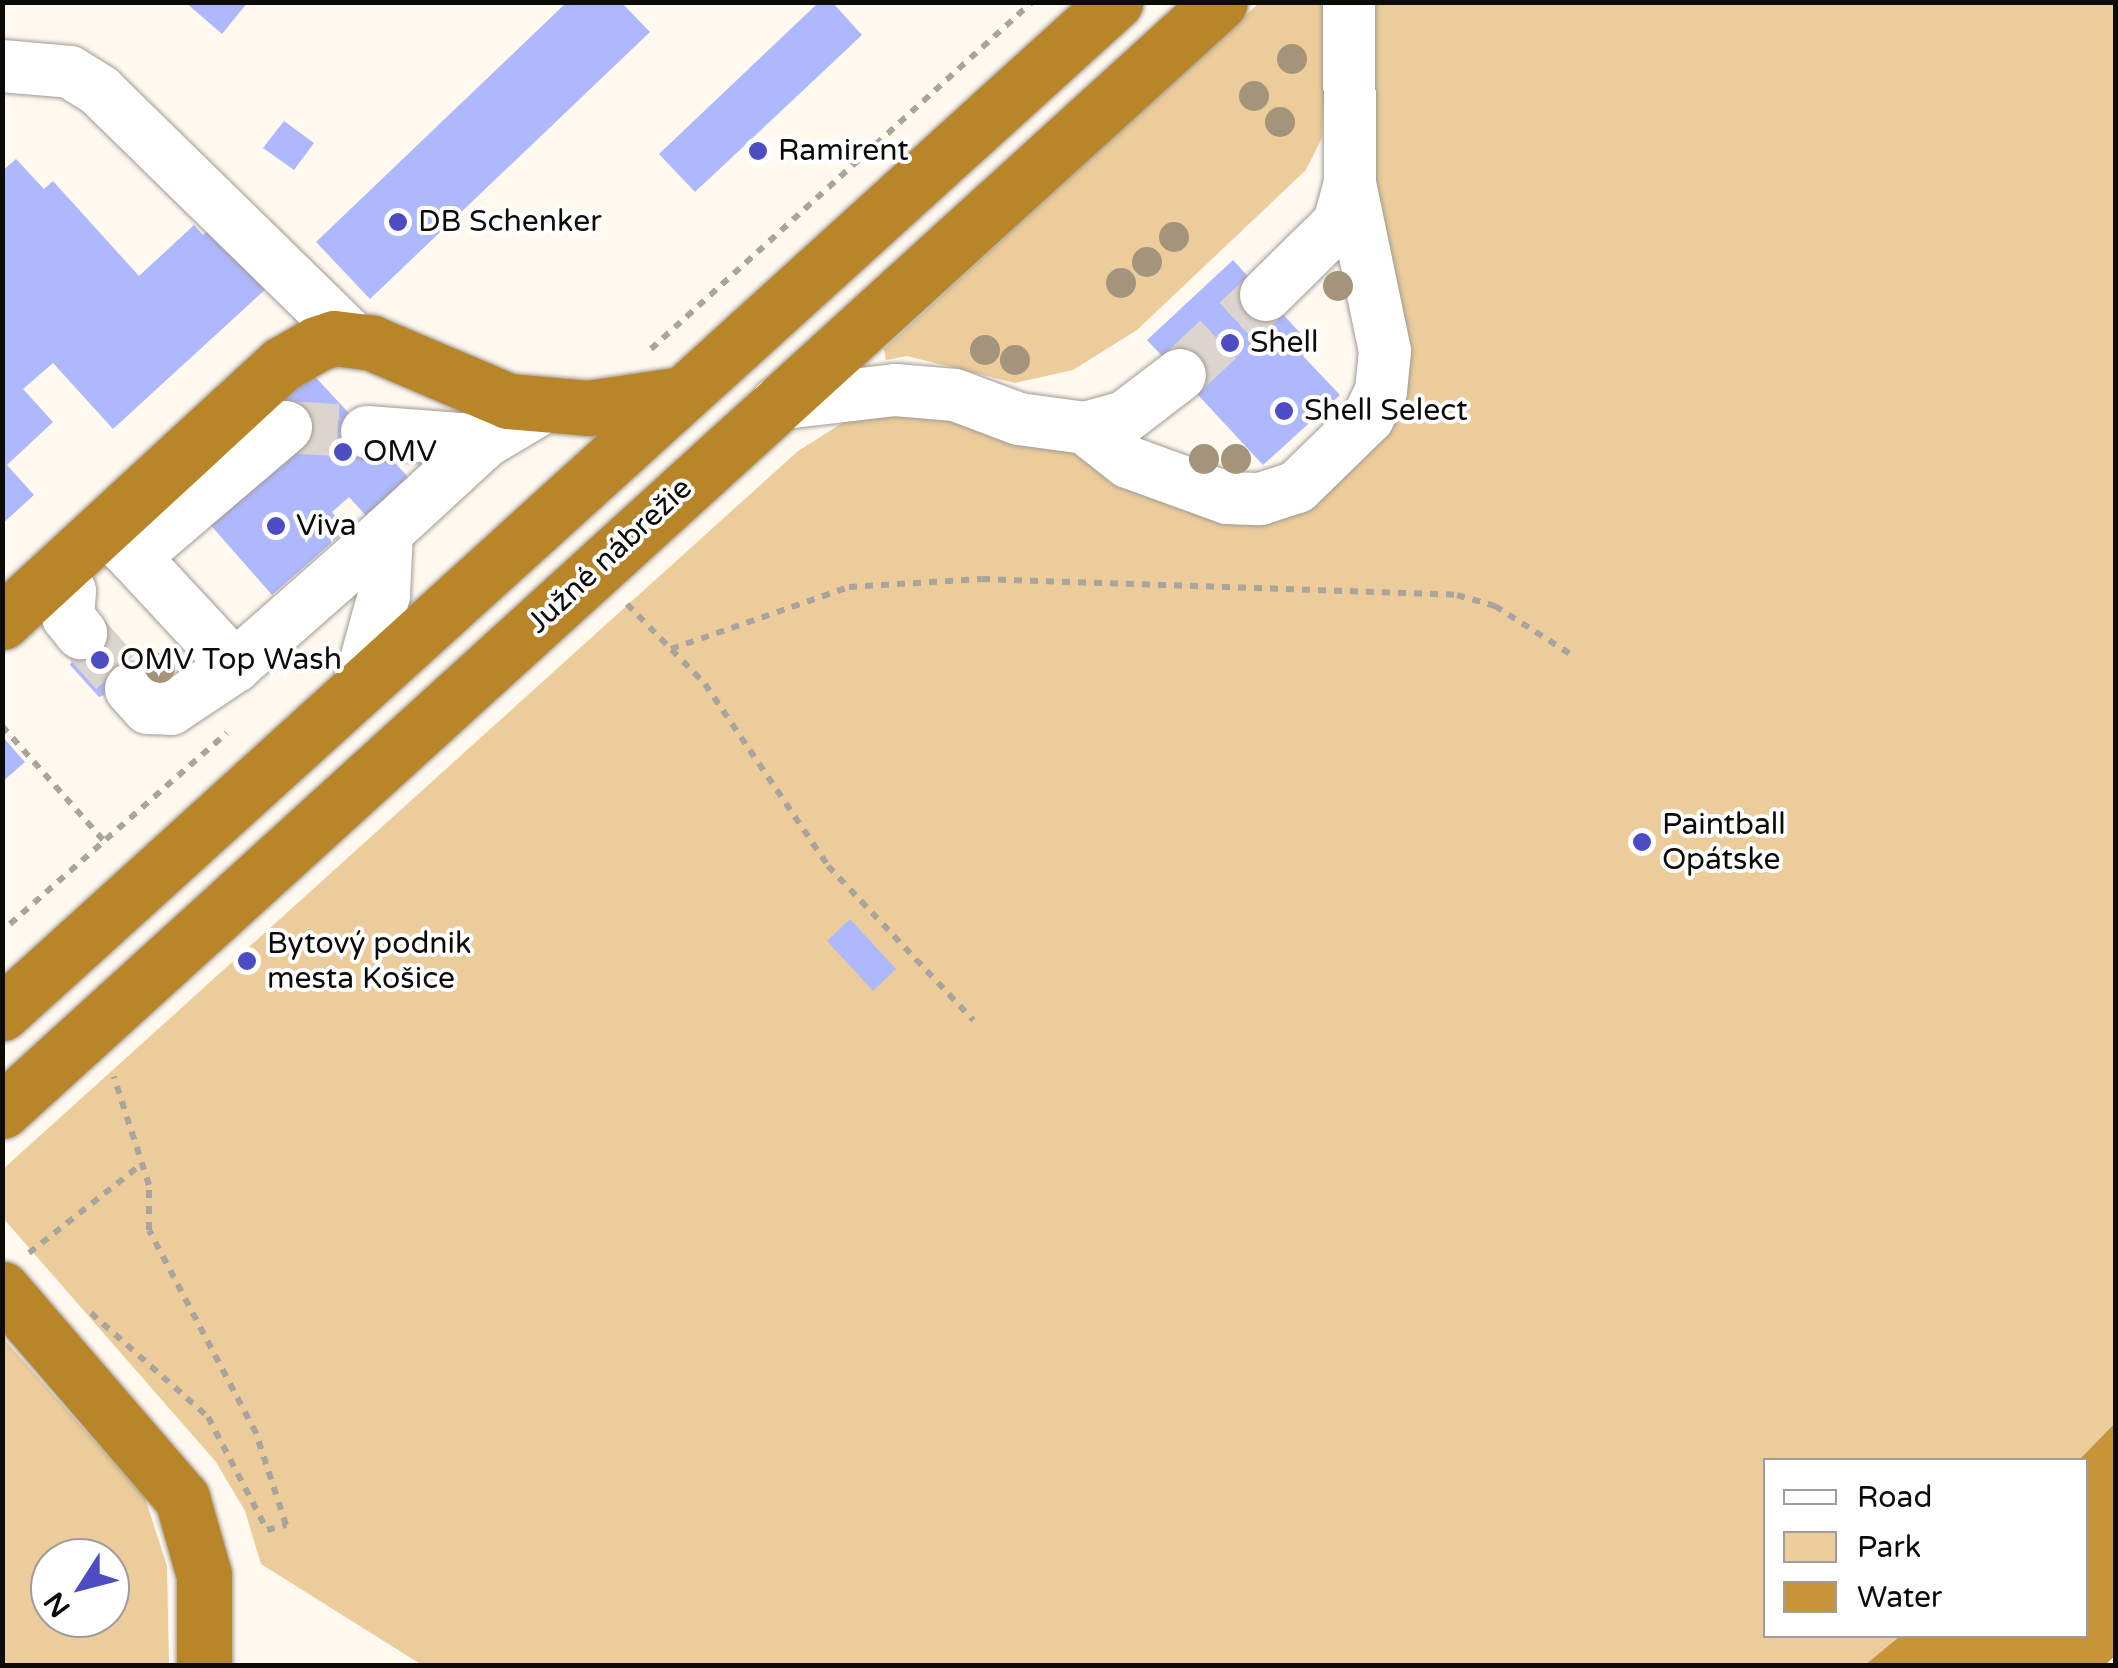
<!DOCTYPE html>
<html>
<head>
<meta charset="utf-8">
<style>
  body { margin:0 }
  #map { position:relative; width:2118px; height:1668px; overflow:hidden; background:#fff9f0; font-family:"Varela Round",sans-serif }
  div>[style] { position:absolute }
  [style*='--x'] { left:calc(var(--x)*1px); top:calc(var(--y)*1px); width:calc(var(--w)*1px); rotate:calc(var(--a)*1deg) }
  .green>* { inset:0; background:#ebcc9a }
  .water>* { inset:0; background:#c79437 }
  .building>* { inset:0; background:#aeb8fd }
  .minor-tunnel>* { height:52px; margin-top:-26px; transform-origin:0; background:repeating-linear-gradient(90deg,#dbd5cd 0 52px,transparent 0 78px) }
  .path>* { height:6px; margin-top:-3px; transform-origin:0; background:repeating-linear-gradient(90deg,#a9a49d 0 8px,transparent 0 16px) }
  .roads { filter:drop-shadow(0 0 2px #a09a92) drop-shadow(0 0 2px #a09a92) }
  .minor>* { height:52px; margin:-26px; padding:0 26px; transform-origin:26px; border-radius:26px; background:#fff }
  .highway>* { height:55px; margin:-27.5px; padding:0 27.5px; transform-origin:27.5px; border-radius:27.5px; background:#b88628 }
  .trees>* { width:30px; height:30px; margin:-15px; border-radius:50%; background:#a3947b }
  .dots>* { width:28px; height:28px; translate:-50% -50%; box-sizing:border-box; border:5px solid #fff; border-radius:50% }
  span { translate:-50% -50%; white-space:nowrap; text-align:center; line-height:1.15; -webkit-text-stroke:8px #fff; paint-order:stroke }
  .poi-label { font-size:30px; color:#0d0b08 }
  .left { translate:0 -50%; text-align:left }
  .street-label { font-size:30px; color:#0d0b08 }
  .frame { position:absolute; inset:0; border:5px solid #0d0b08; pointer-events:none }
  .legend { position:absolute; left:1763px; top:1458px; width:325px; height:180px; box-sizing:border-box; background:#fff; border:2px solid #9e9d9c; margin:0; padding:12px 18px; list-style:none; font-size:30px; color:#0d0b08 }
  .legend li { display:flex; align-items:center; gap:20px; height:50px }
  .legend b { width:50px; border:2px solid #9e9d9c }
  .north { position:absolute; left:30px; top:1538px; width:100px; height:100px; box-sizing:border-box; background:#fff; border:2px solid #9e9d9c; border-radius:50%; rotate:234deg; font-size:28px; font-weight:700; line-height:40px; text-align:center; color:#0d0b08 }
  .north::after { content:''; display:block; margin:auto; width:35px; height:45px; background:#4d4cc2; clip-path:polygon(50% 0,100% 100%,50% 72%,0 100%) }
</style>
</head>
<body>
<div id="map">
  <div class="green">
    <i style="clip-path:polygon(1259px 3px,1330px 3px,1322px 138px,1306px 170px,1137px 330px,1073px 370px,1015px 383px,907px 356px,886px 360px,884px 349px)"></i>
    <i style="clip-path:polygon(1349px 3px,2115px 3px,2115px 1423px,2079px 1460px,1766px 1460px,1766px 1636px,1900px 1636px,1865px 1665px,422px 1665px,261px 1564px,245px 1511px,216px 1462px,3px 1218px,2px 1170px,798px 451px,895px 390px,1227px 498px,1368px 418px)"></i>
    <i style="clip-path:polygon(evenodd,3px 1338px,145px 1498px,167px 1566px,169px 1665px,3px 1665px,3px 1338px,110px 1558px,110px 1618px,50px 1618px,50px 1558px,110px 1558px)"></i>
  </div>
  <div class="water">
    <i style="clip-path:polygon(2115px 1423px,2116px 1655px,2105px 1665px,1865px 1665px,1900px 1636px,2086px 1636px,2086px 1460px,2079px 1460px)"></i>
  </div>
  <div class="building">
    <i style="clip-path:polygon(185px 2px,248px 2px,222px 34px)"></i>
    <i style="clip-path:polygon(567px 2px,621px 2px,650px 32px,370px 299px,316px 242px)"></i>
    <i style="clip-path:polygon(819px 2px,832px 2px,862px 35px,695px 192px,659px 154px)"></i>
    <i style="clip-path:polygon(284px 121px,314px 143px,294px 170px,263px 148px)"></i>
    <i style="clip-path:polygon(16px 159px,44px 189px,53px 181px,139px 276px,194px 225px,203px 235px,212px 227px,268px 287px,113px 429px,53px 363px,23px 389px,53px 422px,7px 465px,34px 495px,2px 524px,2px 171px)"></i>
    <i style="clip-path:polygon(1233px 260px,1313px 347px,1303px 356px,1340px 395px,1263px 465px,1147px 340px)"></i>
    <i style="clip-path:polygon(308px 369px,421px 491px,379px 530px,349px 497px,332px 512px,346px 530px,272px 595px,207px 521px,267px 407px)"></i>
    <i style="clip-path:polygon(92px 623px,142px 679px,99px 697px,70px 665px)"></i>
    <i style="clip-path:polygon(2px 736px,25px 762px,2px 782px)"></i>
    <i style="clip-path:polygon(850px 919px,896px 969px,873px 991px,827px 941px)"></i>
  </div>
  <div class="minor-tunnel">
    <i style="--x:1180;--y:375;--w:117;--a:-42.9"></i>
    <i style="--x:286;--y:427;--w:81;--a:3.5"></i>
    <i style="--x:81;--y:633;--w:75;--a:48.2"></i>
  </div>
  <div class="path">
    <i style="--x:651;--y:349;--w:515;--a:-42.33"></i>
    <i style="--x:627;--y:604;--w:112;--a:45.7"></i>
    <i style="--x:705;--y:684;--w:220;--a:55.9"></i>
    <i style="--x:828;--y:866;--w:212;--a:46.7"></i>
    <i style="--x:671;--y:649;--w:188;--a:-19.2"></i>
    <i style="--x:849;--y:587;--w:133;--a:-3.4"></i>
    <i style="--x:982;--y:579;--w:475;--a:1.9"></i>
    <i style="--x:1457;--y:595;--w:40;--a:16"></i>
    <i style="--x:1495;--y:606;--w:91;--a:32.5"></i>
    <i style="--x:2;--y:726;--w:154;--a:48.4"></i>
    <i style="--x:10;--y:924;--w:289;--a:-41.4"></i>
    <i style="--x:29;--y:1253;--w:139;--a:-38.3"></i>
    <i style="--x:91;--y:1313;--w:157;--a:41.6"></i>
    <i style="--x:208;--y:1417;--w:127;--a:62.4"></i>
    <i style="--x:267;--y:1530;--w:20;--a:-15"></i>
    <i style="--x:286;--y:1525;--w:97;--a:-108.1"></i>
    <i style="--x:256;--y:1433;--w:229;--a:-117.8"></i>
    <i style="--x:149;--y:1230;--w:45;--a:-90"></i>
    <i style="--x:149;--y:1185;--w:114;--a:-108"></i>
  </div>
  <div class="roads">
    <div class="minor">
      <i style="--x:2;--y:66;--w:68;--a:5"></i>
      <i style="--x:70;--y:72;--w:36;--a:32"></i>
      <i style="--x:100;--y:91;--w:354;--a:44.4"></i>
      <i style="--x:1266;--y:295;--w:103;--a:-44.6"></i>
      <i style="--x:1339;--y:223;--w:41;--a:-74.6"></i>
      <i style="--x:1350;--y:183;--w:181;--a:-90.3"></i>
      <i style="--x:776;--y:404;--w:120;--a:-6.7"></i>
      <i style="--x:895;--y:390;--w:60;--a:4.8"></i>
      <i style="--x:955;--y:395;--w:68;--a:20.6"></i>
      <i style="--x:1019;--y:419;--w:67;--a:7.8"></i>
      <i style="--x:1085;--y:428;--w:41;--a:-15.4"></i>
      <i style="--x:1125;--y:417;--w:69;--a:-37.4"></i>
      <i style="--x:1085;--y:428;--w:55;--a:38.3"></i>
      <i style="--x:1128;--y:462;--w:105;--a:20"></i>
      <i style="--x:1227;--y:498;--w:33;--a:2"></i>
      <i style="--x:1260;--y:499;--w:39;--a:-18"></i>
      <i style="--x:1297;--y:487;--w:99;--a:-44.2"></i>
      <i style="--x:1368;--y:418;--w:30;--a:-64"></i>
      <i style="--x:1381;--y:391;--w:40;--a:-84.3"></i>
      <i style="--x:1385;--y:351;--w:172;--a:-101.8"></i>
      <i style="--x:367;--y:432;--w:119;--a:4.3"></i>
      <i style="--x:110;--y:533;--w:34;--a:45"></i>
      <i style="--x:134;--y:557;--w:200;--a:-40.5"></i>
      <i style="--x:134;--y:557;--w:149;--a:47.2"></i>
      <i style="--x:235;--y:666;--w:203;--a:-41.4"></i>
      <i style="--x:56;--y:571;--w:24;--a:55"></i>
      <i style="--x:70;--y:591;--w:26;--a:94"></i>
      <i style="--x:68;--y:617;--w:21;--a:51"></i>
      <i style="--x:131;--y:689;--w:25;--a:48"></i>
      <i style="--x:148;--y:708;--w:23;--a:2"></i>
      <i style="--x:171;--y:709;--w:77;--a:-33.9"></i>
      <i style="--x:358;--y:689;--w:98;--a:-74.5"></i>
      <i style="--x:384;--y:595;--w:63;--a:-87.3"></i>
      <i style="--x:387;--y:532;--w:134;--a:-42.6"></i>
      <i style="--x:486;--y:441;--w:71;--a:-30.5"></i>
    </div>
    <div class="highway">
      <i style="--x:2;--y:622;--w:381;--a:-42.7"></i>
      <i style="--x:282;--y:364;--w:39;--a:-30"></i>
      <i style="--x:316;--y:344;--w:19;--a:-18"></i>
      <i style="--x:334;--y:338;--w:38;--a:7"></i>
      <i style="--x:372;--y:343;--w:148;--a:23.1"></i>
      <i style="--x:508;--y:401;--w:80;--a:5"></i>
      <i style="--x:588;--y:408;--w:96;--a:-8.4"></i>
      <i style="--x:2;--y:1013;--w:1504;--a:-42.25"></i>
      <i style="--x:2;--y:1111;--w:1647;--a:-42.32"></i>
      <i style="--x:2;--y:1289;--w:276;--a:49.3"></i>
      <i style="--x:182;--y:1498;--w:80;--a:74.1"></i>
      <i style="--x:204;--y:1575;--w:91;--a:90"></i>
    </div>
  </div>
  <div class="trees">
    <i style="left:1292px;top:59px"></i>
    <i style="left:1254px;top:96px"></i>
    <i style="left:1280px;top:122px"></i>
    <i style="left:1174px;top:237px"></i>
    <i style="left:1147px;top:262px"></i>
    <i style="left:1121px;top:283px"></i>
    <i style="left:1338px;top:286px"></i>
    <i style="left:985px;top:350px"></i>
    <i style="left:1015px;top:360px"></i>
    <i style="left:1204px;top:459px"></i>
    <i style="left:1236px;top:459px"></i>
    <i style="left:160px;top:668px"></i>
  </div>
  <div class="dots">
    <i style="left:758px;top:151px;background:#4d4cc2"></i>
    <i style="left:398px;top:222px;background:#4d4cc2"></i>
    <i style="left:1230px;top:343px;background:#4d4cc2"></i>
    <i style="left:1284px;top:411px;background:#4d4cc2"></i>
    <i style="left:343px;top:452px;background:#4d4cc2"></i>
    <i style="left:276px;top:526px;background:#4d4cc2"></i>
    <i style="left:100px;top:660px;background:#4d4cc2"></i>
    <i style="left:1642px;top:842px;background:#4d4cc2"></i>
    <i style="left:247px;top:961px;background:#4d4cc2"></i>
  </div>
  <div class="poi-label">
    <span class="left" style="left:778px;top:151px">Ramirent</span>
    <span class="left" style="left:418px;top:222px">DB Schenker</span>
    <span class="left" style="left:1250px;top:343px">Shell</span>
    <span class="left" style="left:1304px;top:411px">Shell Select</span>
    <span class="left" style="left:363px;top:452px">OMV</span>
    <span class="left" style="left:296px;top:526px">Viva</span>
    <span class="left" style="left:120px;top:660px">OMV Top Wash</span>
    <span class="left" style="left:1662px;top:842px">Paintball<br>Opátske</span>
    <span class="left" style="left:267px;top:961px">Bytový podnik<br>mesta Košice</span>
  </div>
  <div class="street-label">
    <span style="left:610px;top:556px;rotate:-43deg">Južné nábrežie</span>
  </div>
  <div class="frame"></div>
  <ul class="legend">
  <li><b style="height:12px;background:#fff"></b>Road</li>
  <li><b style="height:28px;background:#ebcc9a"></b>Park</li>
  <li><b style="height:28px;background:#c79437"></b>Water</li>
  </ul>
  <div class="north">N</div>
</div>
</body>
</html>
